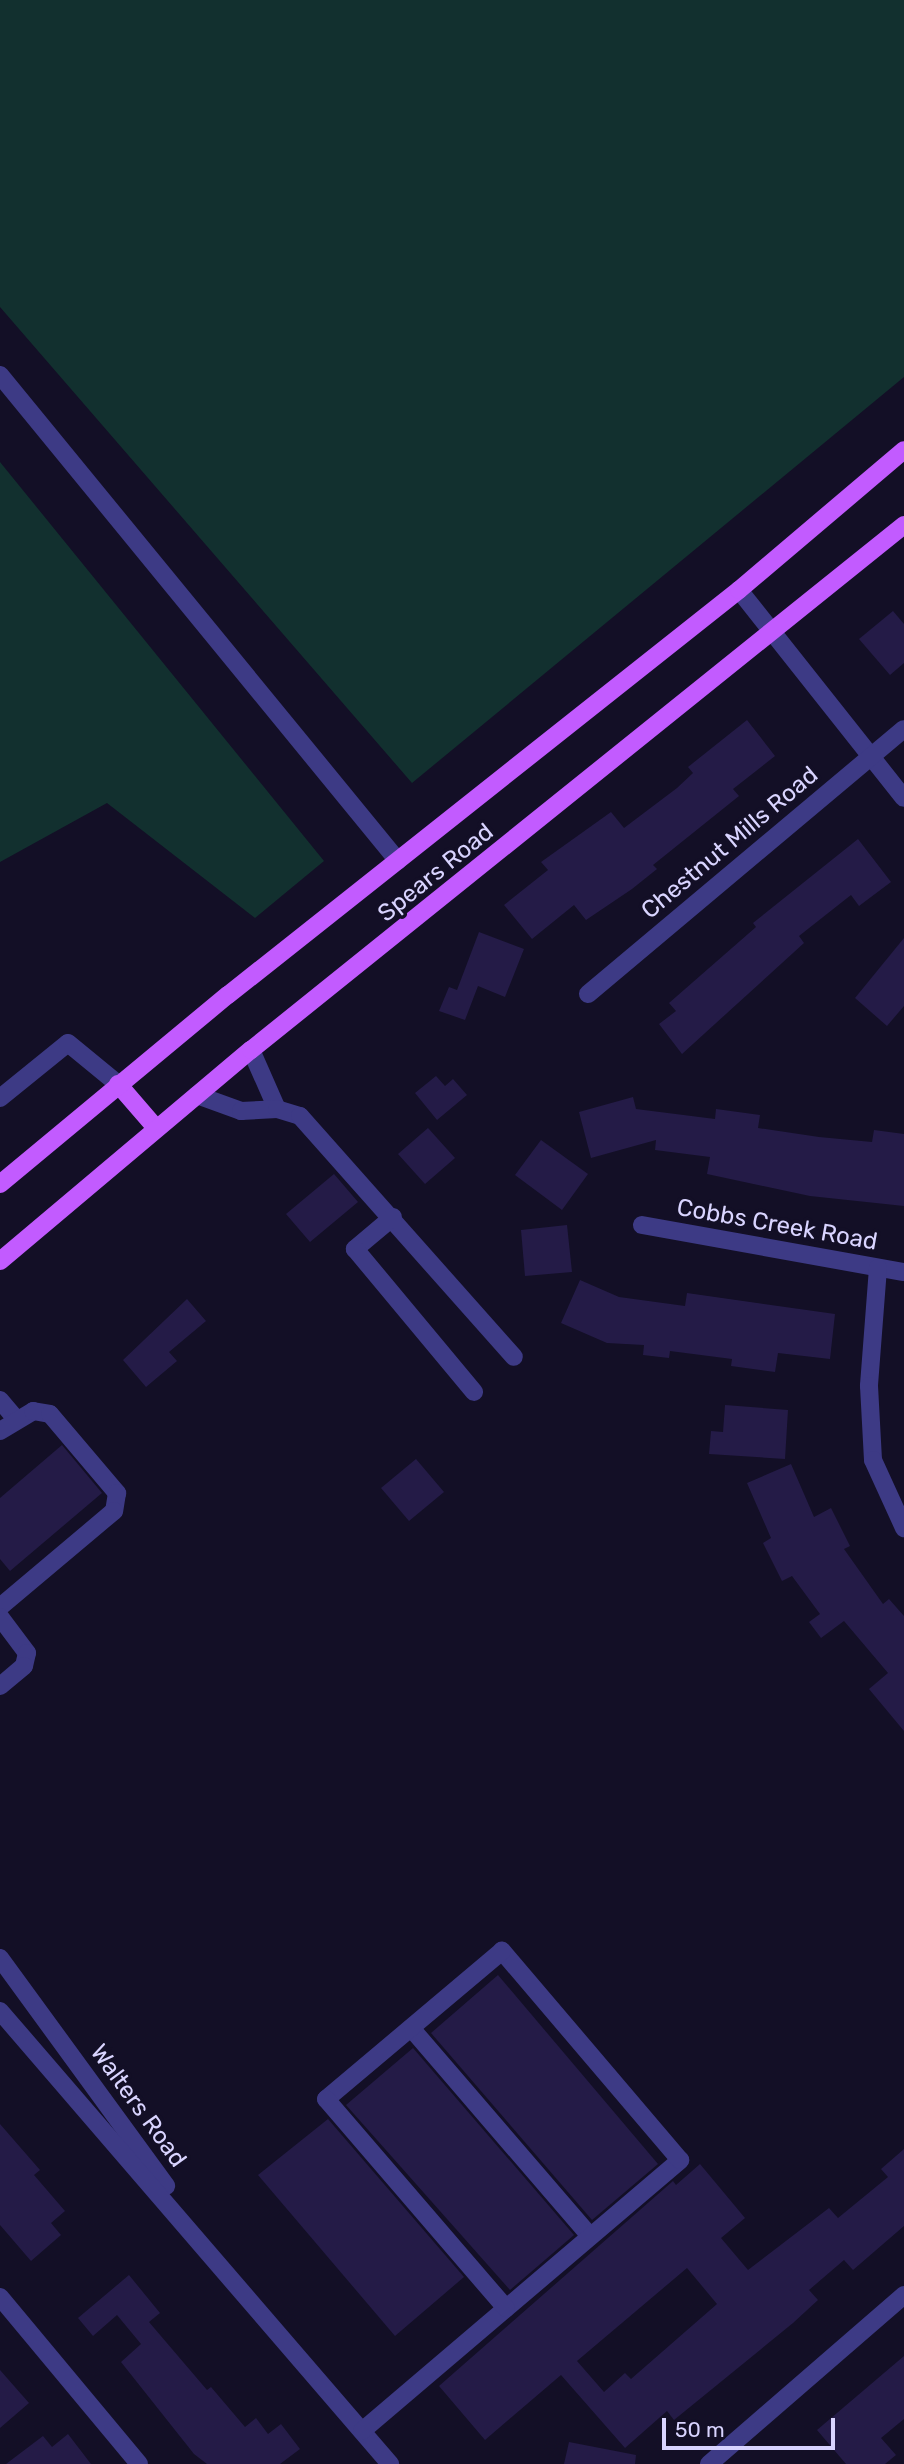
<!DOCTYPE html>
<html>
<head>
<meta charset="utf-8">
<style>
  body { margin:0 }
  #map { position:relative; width:904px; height:2464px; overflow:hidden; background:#130f26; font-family:Rubik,sans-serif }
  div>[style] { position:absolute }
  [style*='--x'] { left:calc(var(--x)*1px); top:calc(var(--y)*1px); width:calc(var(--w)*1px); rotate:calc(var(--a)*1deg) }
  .green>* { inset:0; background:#12302f }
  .building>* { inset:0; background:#241b47 }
  .minor>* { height:18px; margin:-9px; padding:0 9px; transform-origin:9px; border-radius:9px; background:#3d3a85 }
  .major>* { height:18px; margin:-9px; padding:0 9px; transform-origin:9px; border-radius:9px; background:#c25bff }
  span { translate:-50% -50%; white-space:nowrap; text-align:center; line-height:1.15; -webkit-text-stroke:7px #130f26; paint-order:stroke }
  .street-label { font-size:24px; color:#d9d4ff }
  .scale { position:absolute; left:662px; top:2418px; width:173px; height:32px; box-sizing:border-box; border:4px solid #d9d4ff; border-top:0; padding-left:9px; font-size:21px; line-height:24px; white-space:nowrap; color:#d9d4ff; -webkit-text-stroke:5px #130f26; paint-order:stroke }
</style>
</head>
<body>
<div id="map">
  <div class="green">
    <i style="clip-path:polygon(0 0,904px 0,904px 377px,412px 783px,0 307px)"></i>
    <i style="clip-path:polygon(0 462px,324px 861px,255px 918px,107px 803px,0 862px)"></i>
  </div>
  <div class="building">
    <i style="clip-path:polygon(893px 611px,904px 624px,904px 663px,890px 675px,859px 639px)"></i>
    <i style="clip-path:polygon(747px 720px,775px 756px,733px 789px,739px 796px,653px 865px,657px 869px,632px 889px,586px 920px,574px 905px,532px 939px,504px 905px,548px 870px,541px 862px,611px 812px,624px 828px,677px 788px,693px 773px,688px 767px)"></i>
    <i style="clip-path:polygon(858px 839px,891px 882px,859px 906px,851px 895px,799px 936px,804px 943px,682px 1054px,659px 1024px,676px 1011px,669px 1003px,756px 927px,753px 923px)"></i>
    <i style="clip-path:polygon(479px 932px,524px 949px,505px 997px,478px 986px,465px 1020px,439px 1011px,449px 987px,457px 990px)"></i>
    <i style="clip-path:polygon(904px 938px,904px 1006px,887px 1026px,855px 998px)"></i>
    <i style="clip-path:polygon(436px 1076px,445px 1086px,453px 1079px,467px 1095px,437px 1120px,415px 1093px)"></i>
    <i style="clip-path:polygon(633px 1097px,636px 1109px,715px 1119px,716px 1109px,760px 1115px,758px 1128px,819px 1137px,872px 1142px,874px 1130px,904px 1134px,904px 1206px,810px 1196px,707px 1174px,710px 1157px,655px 1150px,656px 1140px,591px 1158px,579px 1112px)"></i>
    <i style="clip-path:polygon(428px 1128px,455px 1158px,425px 1184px,398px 1154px)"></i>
    <i style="clip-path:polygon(541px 1140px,588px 1174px,562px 1210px,515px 1175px)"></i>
    <i style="clip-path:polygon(334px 1174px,358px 1202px,310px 1242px,286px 1214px)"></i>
    <i style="clip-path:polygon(567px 1225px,572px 1272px,525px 1276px,521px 1230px)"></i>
    <i style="clip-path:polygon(580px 1280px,619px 1297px,685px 1306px,687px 1293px,835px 1314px,830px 1359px,778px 1353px,775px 1372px,731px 1366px,732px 1359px,670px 1351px,669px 1358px,643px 1355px,644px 1345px,607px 1343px,561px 1323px)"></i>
    <i style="clip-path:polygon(187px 1299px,206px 1321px,169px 1352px,177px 1361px,146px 1387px,123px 1360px)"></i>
    <i style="clip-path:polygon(725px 1405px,788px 1410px,785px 1459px,709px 1454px,711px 1431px,723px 1432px)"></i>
    <i style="clip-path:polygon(62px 1445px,102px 1493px,10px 1571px,0 1559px,0 1498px)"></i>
    <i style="clip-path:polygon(416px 1459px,444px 1492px,409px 1521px,381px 1488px)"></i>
    <i style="clip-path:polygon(791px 1464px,814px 1517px,831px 1508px,850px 1546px,844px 1549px,883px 1604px,889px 1599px,904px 1616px,904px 1731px,869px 1689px,888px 1673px,844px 1621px,821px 1638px,809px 1622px,820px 1614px,792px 1576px,782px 1581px,763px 1543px,771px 1538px,747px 1483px)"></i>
    <i style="clip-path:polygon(498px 1975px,658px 2164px,592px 2220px,431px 2033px)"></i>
    <i style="clip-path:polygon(413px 2048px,574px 2235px,510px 2290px,346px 2105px)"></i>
    <i style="clip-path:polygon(328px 2119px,464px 2277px,395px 2336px,258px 2175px)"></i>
    <i style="clip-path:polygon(0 2124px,40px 2170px,34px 2175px,65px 2211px,51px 2223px,61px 2235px,31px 2261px,0 2225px)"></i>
    <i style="clip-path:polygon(evenodd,904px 2149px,904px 2226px,853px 2270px,844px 2260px,809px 2290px,818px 2300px,793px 2323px,674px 2420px,667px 2411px,625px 2448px,561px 2375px,485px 2440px,439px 2386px,673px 2181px,676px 2185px,700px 2164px,745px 2218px,721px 2238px,748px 2270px,829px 2208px,838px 2218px,888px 2177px,881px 2169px,904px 2149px,687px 2268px,717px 2304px,631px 2379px,625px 2373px,604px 2392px,577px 2361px,687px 2268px)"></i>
    <i style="clip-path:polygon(129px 2275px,160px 2313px,149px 2322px,207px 2390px,211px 2387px,245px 2427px,256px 2418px,268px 2434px,281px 2424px,300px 2449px,280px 2464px,207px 2464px,194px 2454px,121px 2362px,141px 2344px,117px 2315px,93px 2336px,78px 2318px)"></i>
    <i style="clip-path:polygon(904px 2356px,904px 2419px,881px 2438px,896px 2455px,885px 2464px,846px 2464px,817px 2430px)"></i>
    <i style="clip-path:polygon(0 2370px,29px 2403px,0 2428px)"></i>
    <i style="clip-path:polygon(68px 2434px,91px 2464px,6px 2464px,43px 2436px,52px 2447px)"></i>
    <i style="clip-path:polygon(569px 2442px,636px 2455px,635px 2464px,564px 2464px)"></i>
  </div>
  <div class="minor">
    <i style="--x:0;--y:375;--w:628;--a:50.68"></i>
    <i style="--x:739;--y:590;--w:265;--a:51.6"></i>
    <i style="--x:588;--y:994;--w:412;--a:-40"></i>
    <i style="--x:251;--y:1050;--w:64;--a:66.2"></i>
    <i style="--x:197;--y:1095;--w:47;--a:20"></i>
    <i style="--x:241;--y:1111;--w:36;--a:-3"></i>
    <i style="--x:277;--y:1109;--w:24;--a:17"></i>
    <i style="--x:300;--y:1116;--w:322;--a:48.4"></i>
    <i style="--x:0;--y:1098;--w:87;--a:-39"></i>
    <i style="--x:68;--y:1043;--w:65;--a:39.4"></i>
    <i style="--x:393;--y:1217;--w:50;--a:139.9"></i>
    <i style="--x:355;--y:1249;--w:186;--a:50.2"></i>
    <i style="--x:642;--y:1225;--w:266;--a:10.2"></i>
    <i style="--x:878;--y:1268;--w:118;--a:94.4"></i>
    <i style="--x:869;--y:1386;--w:74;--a:86.9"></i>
    <i style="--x:873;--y:1460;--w:75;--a:65.5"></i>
    <i style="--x:0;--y:1400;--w:23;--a:50"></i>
    <i style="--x:0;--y:1431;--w:39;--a:-31"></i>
    <i style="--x:33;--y:1411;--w:17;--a:10"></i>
    <i style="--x:50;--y:1414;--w:104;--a:49.7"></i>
    <i style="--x:117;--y:1493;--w:18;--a:99"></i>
    <i style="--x:114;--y:1511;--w:149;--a:139.9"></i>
    <i style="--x:0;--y:1617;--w:45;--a:53.1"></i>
    <i style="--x:27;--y:1653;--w:13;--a:103"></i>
    <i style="--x:24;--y:1666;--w:31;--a:140"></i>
    <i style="--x:0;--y:1958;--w:282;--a:53.9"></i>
    <i style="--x:0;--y:2011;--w:598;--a:49.27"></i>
    <i style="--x:411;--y:2028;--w:274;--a:49.3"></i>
    <i style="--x:0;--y:2297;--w:217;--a:50.2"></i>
    <i style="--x:362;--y:2431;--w:418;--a:-40.4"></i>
    <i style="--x:680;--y:2160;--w:275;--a:-130.4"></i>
    <i style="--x:502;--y:1951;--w:230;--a:139.9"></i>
    <i style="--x:326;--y:2099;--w:276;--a:49.3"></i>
    <i style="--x:709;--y:2464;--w:258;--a:-40.9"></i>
  </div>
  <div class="major">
    <i style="--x:118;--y:1084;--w:58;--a:49.2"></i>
    <i style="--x:0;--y:1184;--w:296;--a:-39.7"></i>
    <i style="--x:228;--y:995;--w:652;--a:-38.4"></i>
    <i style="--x:739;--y:590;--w:216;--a:-40.3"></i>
    <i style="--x:0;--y:1261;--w:328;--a:-40.1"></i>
    <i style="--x:251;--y:1050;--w:838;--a:-38.8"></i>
  </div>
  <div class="street-label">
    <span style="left:730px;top:843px;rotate:-40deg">Chestnut Mills Road</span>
    <span style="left:436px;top:873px;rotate:-39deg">Spears Road</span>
    <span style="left:777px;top:1225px;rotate:10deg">Cobbs Creek Road</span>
    <span style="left:138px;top:2106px;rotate:54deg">Walters Road</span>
  </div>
  <div class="scale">50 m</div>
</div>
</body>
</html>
